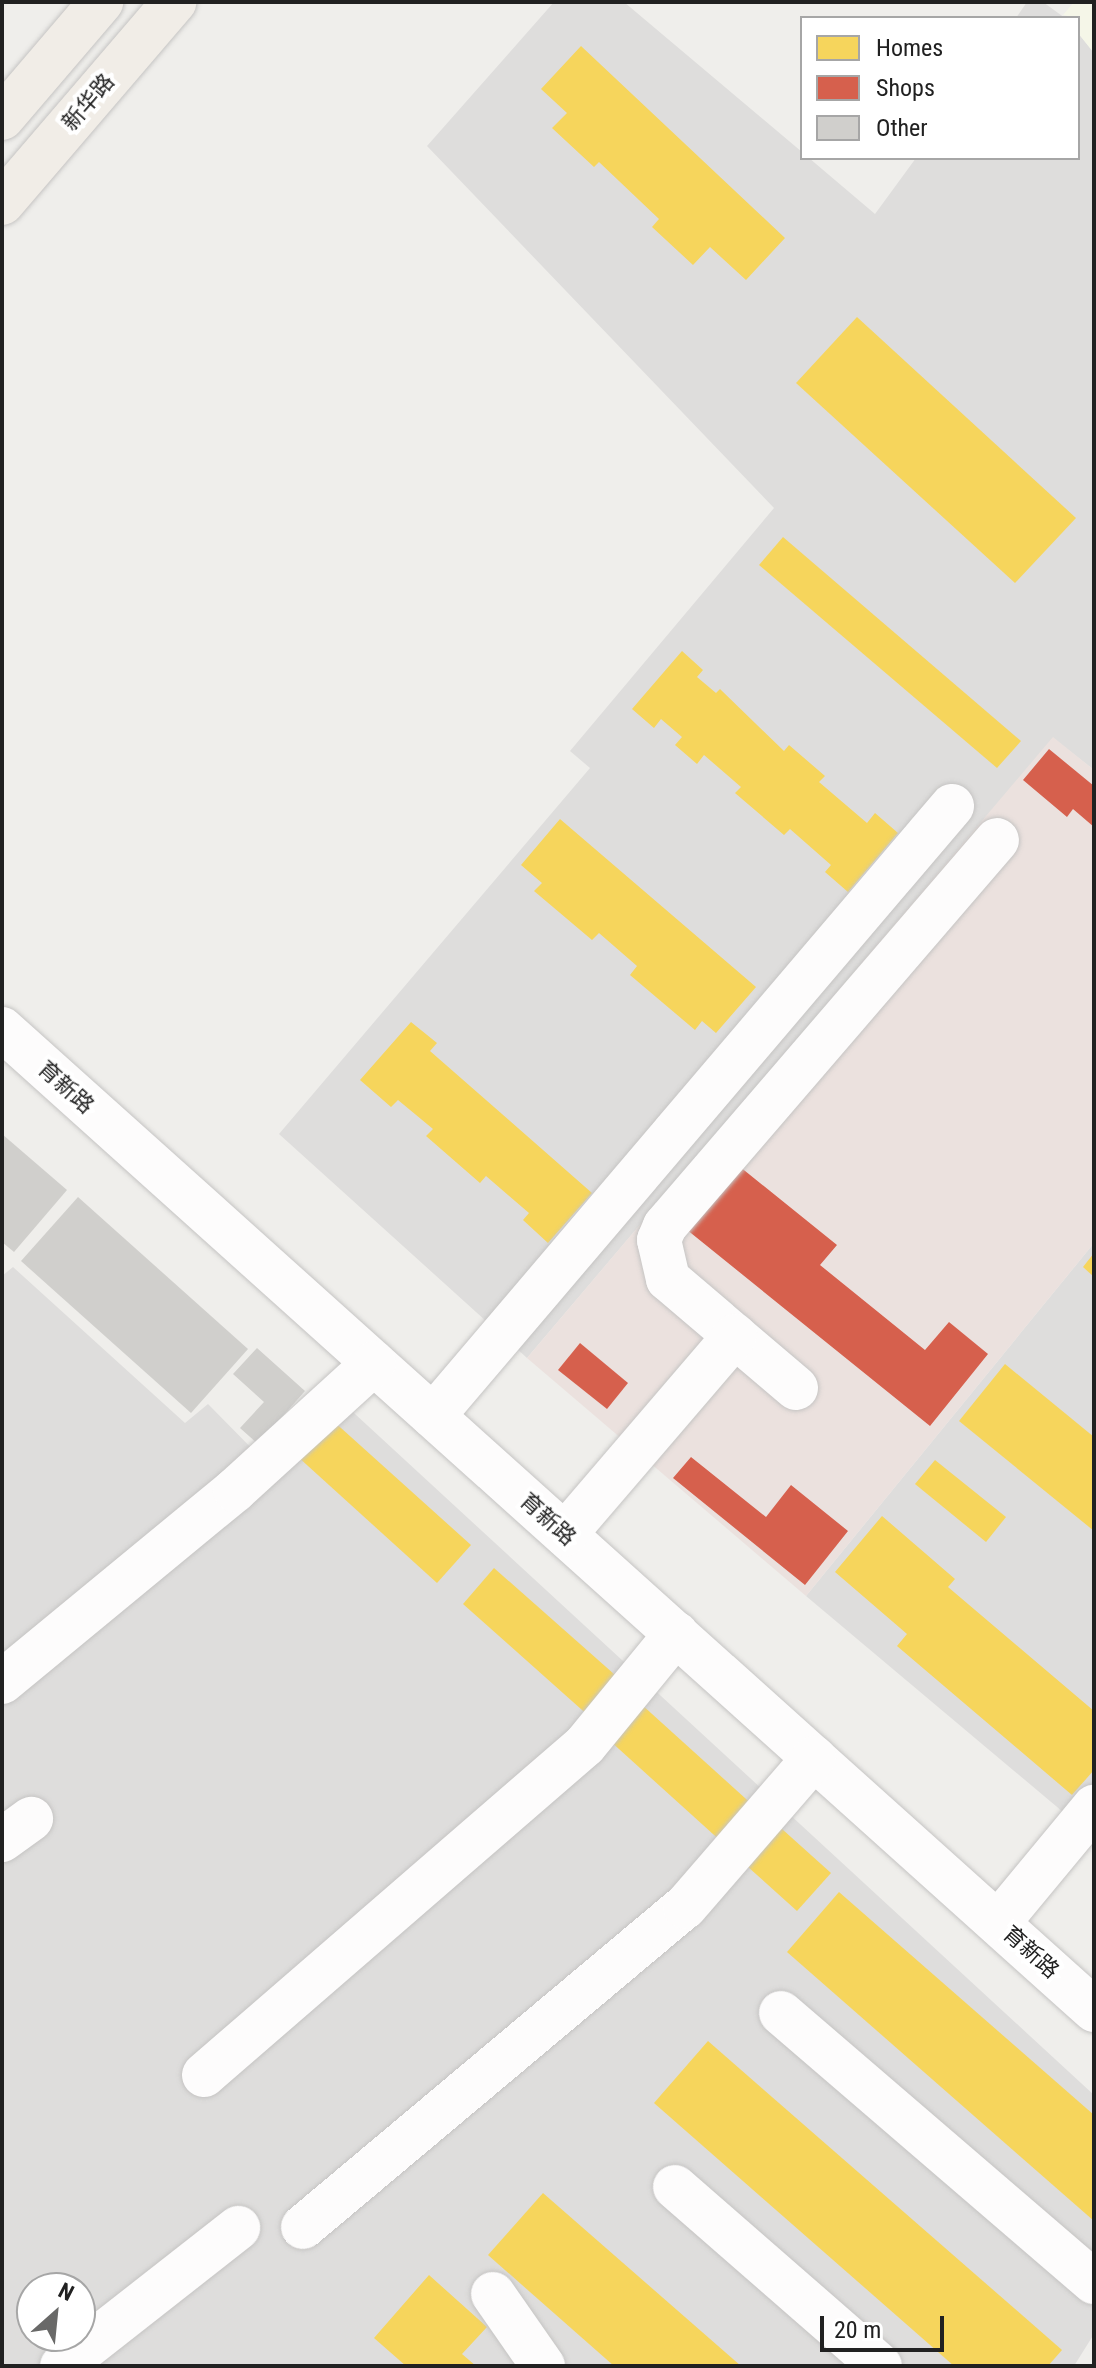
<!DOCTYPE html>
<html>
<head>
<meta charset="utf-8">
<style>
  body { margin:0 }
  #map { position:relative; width:1096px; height:2368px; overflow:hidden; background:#efeeeb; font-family:"Roboto Condensed","Noto Sans SC",sans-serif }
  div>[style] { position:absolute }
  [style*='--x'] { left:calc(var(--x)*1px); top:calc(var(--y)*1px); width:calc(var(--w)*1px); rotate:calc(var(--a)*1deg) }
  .residential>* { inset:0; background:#dedddc }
  .commercial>* { inset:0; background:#ebe1de }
  .education>* { inset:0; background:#f5f6e8 }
  .homes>* { inset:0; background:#f6d55c }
  .shops>* { inset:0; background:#d6604d }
  .building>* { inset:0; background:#d0cfcc }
  .roads { filter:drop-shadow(0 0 2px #c5c4c3) drop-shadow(0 0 2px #c5c4c3) }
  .minor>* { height:44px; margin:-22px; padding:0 22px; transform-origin:22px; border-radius:22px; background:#fdfcfc }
  .major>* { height:44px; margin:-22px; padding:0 22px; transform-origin:22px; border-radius:22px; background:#f1ede7 }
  span { translate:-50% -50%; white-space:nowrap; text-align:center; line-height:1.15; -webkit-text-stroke:8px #fff; paint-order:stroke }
  .street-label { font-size:22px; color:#212121 }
  .frame { position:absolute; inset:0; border:4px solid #212121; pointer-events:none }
  .legend { position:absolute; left:800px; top:16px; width:280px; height:144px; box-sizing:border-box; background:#fff; border:2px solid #a6a6a6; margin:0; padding:10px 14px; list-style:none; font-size:24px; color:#212121 }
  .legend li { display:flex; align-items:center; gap:16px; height:40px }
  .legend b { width:40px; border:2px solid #a6a6a6 }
  .north { position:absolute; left:16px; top:2272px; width:80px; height:80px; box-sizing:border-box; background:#fff; border:2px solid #a6a6a6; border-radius:50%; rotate:27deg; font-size:22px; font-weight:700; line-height:32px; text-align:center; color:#212121 }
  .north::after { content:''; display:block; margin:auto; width:28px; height:36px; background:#696968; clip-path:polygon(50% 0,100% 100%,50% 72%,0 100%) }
  .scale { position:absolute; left:820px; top:2316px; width:124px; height:36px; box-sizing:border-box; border:4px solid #212121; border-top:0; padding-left:10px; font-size:24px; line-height:28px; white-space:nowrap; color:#212121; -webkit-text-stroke:6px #fff; paint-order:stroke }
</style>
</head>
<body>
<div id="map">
  <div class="residential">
    <i style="clip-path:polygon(554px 2px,624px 2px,802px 152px,802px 158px,809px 158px,875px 214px,916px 158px,1078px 158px,1078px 33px,1094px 53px,1094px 770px,1053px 738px,527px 1358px,279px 1134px,590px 768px,570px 751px,774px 508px,427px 146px)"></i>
    <i style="clip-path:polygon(1027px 2px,1043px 2px,1065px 18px,1016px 18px)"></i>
    <i style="clip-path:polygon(1094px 1243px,1094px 1838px,806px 1596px)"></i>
    <i style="clip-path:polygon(evenodd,13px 1267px,185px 1423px,208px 1404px,274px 1471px,342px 1402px,1094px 2095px,1094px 2334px,1074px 2366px,2px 2366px,2px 1276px,13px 1267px,32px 2288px,80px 2288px,80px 2336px,32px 2336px,32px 2288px)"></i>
  </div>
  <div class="commercial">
    <i style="clip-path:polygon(1053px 737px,1094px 770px,1094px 1243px,806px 1596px,527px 1358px)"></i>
  </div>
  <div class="education">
    <i style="clip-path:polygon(1074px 2px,1094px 2px,1094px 53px,1078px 33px,1078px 18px,1063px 15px)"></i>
  </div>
  <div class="homes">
    <i style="clip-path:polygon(581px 46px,785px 238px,746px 280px,710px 247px,693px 265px,652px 227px,659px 219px,599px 162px,594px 167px,552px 128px,567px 113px,541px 89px)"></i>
    <i style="clip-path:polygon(857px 317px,1076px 518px,1015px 583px,796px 383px)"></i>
    <i style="clip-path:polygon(783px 537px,1021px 741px,997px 768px,759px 565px)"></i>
    <i style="clip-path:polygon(682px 651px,703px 670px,697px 677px,716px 693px,720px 689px,784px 751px,789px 745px,825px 776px,819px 782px,867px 823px,875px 813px,898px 833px,848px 892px,825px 872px,831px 865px,790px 829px,784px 835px,735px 793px,741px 787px,704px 755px,697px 764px,675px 745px,682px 737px,661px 719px,654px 728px,632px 709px)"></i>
    <i style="clip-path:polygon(560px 819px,756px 987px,716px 1033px,702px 1021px,695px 1030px,630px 975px,637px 966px,599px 933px,592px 940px,534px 891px,542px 883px,521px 865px)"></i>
    <i style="clip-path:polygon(411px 1022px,437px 1043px,430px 1051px,592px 1193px,548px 1243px,523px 1220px,529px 1213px,486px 1176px,480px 1183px,426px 1136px,433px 1129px,398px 1100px,391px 1107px,360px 1080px)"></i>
    <i style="clip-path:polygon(1094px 1253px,1094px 1277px,1083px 1267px)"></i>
    <i style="clip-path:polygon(1005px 1364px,1094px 1437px,1094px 1531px,959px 1421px)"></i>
    <i style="clip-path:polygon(331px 1419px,471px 1545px,437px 1583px,297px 1456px)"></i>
    <i style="clip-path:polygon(935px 1460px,1006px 1517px,986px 1542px,915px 1484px)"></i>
    <i style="clip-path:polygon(882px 1516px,955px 1579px,948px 1587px,1094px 1711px,1094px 1770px,1072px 1795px,897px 1646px,907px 1634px,835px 1572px)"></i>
    <i style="clip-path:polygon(494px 1568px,623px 1682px,591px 1718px,463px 1604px)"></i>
    <i style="clip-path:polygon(641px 1704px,756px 1808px,724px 1844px,609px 1740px)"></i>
    <i style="clip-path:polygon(772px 1820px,831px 1873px,797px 1911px,738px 1858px)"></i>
    <i style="clip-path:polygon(839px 1892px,1094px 2115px,1094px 2221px,787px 1952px)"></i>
    <i style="clip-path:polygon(708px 2041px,1062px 2350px,1048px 2366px,954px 2366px,654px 2103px)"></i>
    <i style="clip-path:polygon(543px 2193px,741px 2366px,614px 2366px,488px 2255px)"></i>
    <i style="clip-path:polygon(429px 2275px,487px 2327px,462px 2354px,476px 2366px,406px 2366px,374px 2338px)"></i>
  </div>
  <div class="shops">
    <i style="clip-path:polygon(1049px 749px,1094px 786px,1094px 827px,1073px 809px,1067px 817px,1023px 780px)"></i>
    <i style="clip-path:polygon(734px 1162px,837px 1245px,820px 1265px,925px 1350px,949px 1322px,988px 1354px,930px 1426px,681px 1225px)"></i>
    <i style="clip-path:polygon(580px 1343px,628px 1383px,607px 1409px,558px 1370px)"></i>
    <i style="clip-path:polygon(691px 1457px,766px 1517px,791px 1485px,848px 1531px,805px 1585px,673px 1478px)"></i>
  </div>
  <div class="building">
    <i style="clip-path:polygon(2px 1134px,67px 1190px,14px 1252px,2px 1242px)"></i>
    <i style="clip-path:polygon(78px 1197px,248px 1349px,191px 1413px,21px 1261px)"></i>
    <i style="clip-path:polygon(257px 1348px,305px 1391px,258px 1444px,240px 1428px,264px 1402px,233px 1374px)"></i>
  </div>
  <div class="roads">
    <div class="minor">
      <i style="--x:2;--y:1029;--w:1468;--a:41.93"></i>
      <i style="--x:796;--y:1388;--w:168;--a:-139.6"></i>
      <i style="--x:668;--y:1279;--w:40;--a:-103"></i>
      <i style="--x:659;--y:1240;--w:15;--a:-67"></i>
      <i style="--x:665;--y:1226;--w:509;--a:-49.3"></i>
      <i style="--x:433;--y:1416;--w:801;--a:-49.61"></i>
      <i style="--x:565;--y:1534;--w:261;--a:-49.4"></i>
      <i style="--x:2;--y:1682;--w:302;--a:-39.5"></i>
      <i style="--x:235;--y:1490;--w:188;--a:-42.4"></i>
      <i style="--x:2;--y:1840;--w:36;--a:-36"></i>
      <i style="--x:998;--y:1923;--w:151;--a:-50.4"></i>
      <i style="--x:781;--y:2013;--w:413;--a:40.7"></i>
      <i style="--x:204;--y:2075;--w:504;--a:-40.9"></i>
      <i style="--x:585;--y:1745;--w:144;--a:-50.7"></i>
      <i style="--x:675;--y:2187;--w:272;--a:41.1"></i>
      <i style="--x:303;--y:2227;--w:498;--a:-40"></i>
      <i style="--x:685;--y:1907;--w:197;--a:-49.1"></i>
      <i style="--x:493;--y:2294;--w:88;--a:55.2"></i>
      <i style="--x:62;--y:2366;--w:224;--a:-38.1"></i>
    </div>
    <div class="major">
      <i style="--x:2;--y:118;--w:153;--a:-49.5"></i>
      <i style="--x:2;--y:203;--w:265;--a:-49.4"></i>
    </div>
  </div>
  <div class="street-label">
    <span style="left:88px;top:102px;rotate:-49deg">新华路</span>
    <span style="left:66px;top:1087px;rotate:42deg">育新路</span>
    <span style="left:548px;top:1519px;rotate:42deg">育新路</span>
    <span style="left:1031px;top:1952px;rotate:42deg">育新路</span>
  </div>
  <div class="frame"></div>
  <ul class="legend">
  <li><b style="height:22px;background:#f6d55c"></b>Homes</li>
  <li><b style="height:22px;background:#d6604d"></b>Shops</li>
  <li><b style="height:22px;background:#d0cfcc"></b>Other</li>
  </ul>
  <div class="north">N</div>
  <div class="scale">20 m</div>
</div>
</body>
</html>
